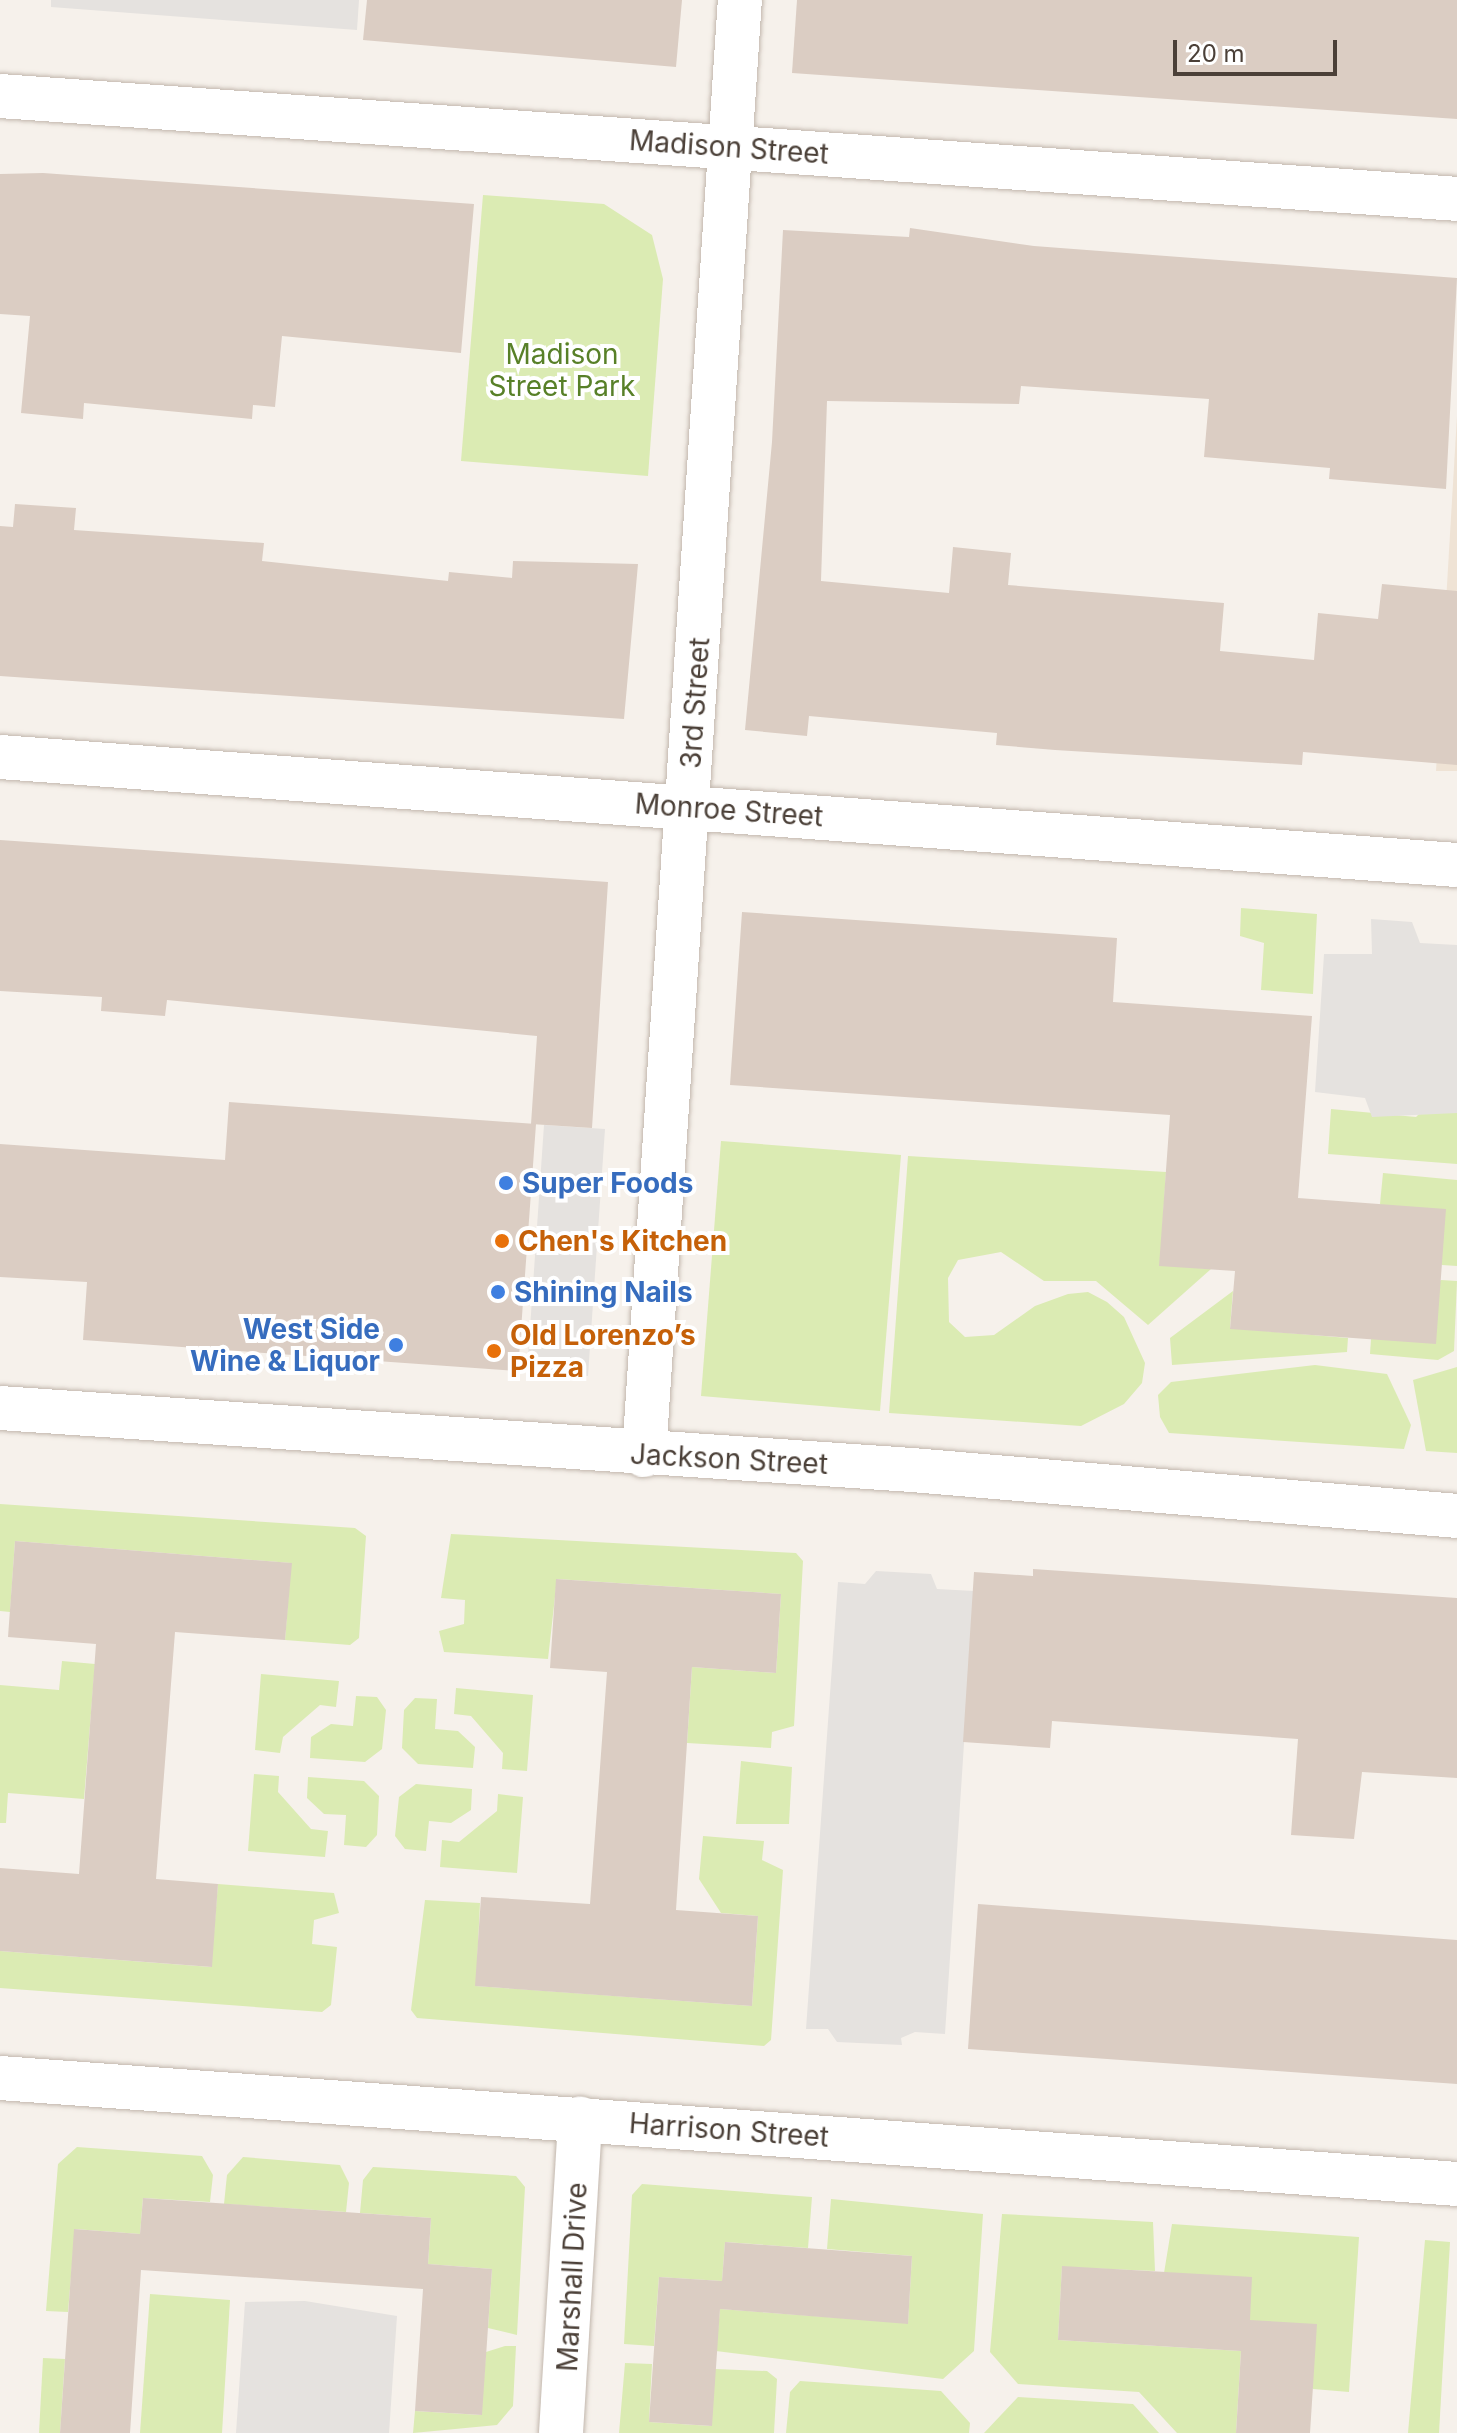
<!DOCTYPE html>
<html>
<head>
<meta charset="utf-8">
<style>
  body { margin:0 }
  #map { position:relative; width:1457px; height:2433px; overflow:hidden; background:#f6f1eb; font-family:Inter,sans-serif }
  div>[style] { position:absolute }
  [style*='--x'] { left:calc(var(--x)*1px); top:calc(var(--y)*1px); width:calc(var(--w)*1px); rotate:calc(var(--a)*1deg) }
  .education>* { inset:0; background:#efe3d5 }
  .green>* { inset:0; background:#dbebb3 }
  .parking>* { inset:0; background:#e5e2df }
  .building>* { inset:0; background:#dbcdc3 }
  .roads { filter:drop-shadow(0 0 2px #c2b7ad) drop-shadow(0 0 2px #c2b7ad) }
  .minor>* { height:44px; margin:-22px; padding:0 22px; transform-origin:22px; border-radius:22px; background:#fff }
  .tertiary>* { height:44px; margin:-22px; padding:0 22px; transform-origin:22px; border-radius:22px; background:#fff }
  .dots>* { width:22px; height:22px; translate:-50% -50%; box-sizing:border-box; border:4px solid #fff; border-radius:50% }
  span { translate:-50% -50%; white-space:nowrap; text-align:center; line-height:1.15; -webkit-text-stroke:8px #fff; paint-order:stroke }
  .street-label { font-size:28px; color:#4b4038 }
  .park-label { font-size:28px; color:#588028 }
  .shop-label { font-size:28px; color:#366cbe; font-weight:700 }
  .left { translate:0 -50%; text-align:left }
  .right { translate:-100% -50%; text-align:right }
  .food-label { font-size:28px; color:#c56008; font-weight:700 }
  .scale { position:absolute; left:1173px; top:40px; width:164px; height:36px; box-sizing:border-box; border:4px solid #4b4038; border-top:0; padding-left:10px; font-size:24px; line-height:28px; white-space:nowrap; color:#4b4038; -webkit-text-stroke:6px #fff; paint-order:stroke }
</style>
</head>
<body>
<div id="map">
  <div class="education">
    <i style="clip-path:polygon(1457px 416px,1457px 771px,1436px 771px)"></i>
  </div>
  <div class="green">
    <i style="clip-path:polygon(483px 195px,604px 204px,652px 235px,663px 279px,648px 476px,461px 461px)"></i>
    <i style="clip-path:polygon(1241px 908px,1317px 914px,1313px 994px,1261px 990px,1264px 943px,1240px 936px)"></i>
    <i style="clip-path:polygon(1331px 1109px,1416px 1117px,1423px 1110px,1457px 1113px,1457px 1164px,1328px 1154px)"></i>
    <i style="clip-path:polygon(721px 1141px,901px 1155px,880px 1411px,701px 1396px)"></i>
    <i style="clip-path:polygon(908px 1156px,1166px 1172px,1160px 1265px,1211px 1269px,1148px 1325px,1096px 1281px,1044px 1281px,1001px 1252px,958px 1260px,948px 1278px,949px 1322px,965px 1337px,994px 1335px,1035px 1306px,1068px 1294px,1088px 1292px,1107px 1302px,1124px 1317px,1145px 1363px,1142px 1383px,1124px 1404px,1081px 1426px,889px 1413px)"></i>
    <i style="clip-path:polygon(1383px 1173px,1457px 1180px,1457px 1266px,1442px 1265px,1380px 1204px)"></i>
    <i style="clip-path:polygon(1441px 1280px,1457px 1281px,1454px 1351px,1438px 1360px,1370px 1354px,1371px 1339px)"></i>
    <i style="clip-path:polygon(1233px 1291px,1230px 1328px,1348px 1338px,1347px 1352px,1172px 1365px,1170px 1338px)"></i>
    <i style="clip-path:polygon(1315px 1365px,1387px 1374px,1411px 1425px,1404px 1449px,1169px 1433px,1160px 1417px,1158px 1395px,1171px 1382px)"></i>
    <i style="clip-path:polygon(1457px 1367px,1457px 1453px,1426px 1451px,1413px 1380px)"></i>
    <i style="clip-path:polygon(0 1504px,355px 1528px,366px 1536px,359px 1638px,350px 1645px,285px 1640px,291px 1563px,15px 1541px,10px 1612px,0 1611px)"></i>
    <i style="clip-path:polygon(451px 1534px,796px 1553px,803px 1561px,794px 1726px,772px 1732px,771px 1748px,687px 1743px,692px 1667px,776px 1673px,781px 1594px,557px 1579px,548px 1659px,444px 1652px,439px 1631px,464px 1624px,465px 1600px,441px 1598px)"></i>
    <i style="clip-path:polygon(62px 1661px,95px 1664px,84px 1799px,8px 1793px,6px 1823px,0 1823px,0 1685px,59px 1690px)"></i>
    <i style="clip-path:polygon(261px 1674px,339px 1681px,336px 1707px,320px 1705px,283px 1737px,280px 1753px,255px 1750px)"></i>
    <i style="clip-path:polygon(456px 1688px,533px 1695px,527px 1771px,502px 1769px,503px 1753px,471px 1716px,454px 1714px)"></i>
    <i style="clip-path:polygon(356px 1696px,377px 1697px,386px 1710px,382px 1749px,365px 1762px,310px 1758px,311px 1737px,331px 1724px,353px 1726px)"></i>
    <i style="clip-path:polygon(415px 1698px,437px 1699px,435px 1729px,458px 1731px,475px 1747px,473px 1768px,418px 1764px,402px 1748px,404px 1710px)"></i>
    <i style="clip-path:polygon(741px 1761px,792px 1767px,789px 1824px,736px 1824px)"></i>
    <i style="clip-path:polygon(254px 1774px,279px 1776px,278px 1792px,311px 1829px,328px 1831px,325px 1857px,248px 1851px)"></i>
    <i style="clip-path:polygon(308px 1777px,364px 1781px,379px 1796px,377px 1835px,366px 1847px,344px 1845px,346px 1815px,324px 1814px,307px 1798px)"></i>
    <i style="clip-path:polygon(416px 1784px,472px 1789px,471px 1810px,451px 1823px,429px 1821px,426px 1851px,405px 1849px,395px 1836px,399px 1797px)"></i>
    <i style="clip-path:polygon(498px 1794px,523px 1797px,517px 1873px,440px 1867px,442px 1840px,459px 1842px,497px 1811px)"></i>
    <i style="clip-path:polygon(703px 1836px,764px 1841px,762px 1860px,783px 1870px,771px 2040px,764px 2046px,417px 2018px,411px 2010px,425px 1900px,480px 1903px,476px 1986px,752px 2006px,758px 1916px,721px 1913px,699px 1879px)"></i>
    <i style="clip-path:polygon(218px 1884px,334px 1893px,339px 1913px,314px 1920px,312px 1944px,337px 1947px,331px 2005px,322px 2012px,0 1988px,0 1951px,211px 1967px)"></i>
    <i style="clip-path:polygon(77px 2147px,202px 2156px,213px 2175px,210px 2202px,143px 2198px,140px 2234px,75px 2229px,68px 2312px,46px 2311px,58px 2164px)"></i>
    <i style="clip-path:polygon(243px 2157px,340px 2165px,349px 2183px,346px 2212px,224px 2204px,227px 2175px)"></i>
    <i style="clip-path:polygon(373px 2167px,516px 2176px,525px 2187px,517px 2335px,488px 2328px,492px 2269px,428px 2264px,431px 2218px,360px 2213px,363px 2180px)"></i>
    <i style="clip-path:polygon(642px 2184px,812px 2197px,808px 2248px,725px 2242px,722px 2281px,659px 2277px,654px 2346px,624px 2344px,632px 2195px)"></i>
    <i style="clip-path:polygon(831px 2199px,983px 2214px,974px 2351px,943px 2379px,716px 2351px,720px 2309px,908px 2323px,912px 2256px,827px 2249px)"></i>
    <i style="clip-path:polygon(1002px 2214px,1153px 2222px,1155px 2271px,1062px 2267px,1058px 2340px,1241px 2351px,1236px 2433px,1177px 2433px,1139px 2392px,1018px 2384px,990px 2352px)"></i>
    <i style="clip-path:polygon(1172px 2224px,1359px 2237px,1349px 2392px,1313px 2389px,1249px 2320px,1164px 2273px)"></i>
    <i style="clip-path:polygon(1425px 2240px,1450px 2242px,1439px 2433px,1408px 2433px)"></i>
    <i style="clip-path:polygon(150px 2294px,230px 2300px,222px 2433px,140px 2433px)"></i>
    <i style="clip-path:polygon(505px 2346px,516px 2346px,513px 2406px,497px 2425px,413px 2433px,415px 2411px,481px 2415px,486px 2352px)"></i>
    <i style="clip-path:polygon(43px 2358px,65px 2359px,60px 2433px,39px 2433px)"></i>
    <i style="clip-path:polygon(625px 2363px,652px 2364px,649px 2422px,711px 2426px,715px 2369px,767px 2371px,777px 2379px,774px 2433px,619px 2433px)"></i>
    <i style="clip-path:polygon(800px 2381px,941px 2391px,970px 2423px,969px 2433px,786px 2433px,790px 2392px)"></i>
    <i style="clip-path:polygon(1018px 2397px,1133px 2404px,1159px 2433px,984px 2433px)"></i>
  </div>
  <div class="parking">
    <i style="clip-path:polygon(51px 0,359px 0,357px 30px,51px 7px)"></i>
    <i style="clip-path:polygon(1371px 919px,1412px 922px,1420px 943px,1457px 945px,1457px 1113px,1372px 1117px,1365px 1098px,1315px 1092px,1324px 954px,1372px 954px)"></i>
    <i style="clip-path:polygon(544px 1125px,605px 1129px,588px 1376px,527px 1372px)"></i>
    <i style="clip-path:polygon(876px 1571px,931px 1574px,937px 1589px,974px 1591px,945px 2034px,915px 2032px,901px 2038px,902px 2045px,837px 2042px,828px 2029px,806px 2029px,838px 1582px,865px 1584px)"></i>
    <i style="clip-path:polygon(305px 2301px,397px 2316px,389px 2433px,236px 2433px,245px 2302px)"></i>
  </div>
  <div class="building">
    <i style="clip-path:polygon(367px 0,682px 0,676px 67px,363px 40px)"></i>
    <i style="clip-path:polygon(797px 0,1457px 0,1457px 119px,792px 73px)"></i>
    <i style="clip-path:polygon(43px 173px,474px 204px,461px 353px,282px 336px,275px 407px,253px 405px,252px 419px,84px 403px,83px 419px,21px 413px,30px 316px,0 314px,0 174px)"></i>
    <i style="clip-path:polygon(910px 228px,1034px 246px,1457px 278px,1446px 489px,1329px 479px,1330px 468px,1204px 457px,1209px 399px,1021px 386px,1019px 404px,827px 401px,821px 581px,949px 593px,953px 547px,1011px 553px,1008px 585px,1224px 603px,1220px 651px,1314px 660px,1318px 613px,1378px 619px,1382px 584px,1457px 591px,1457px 765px,1303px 752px,1302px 765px,1055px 750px,996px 745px,997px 733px,809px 716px,807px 736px,745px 730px,772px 442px,783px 230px,909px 237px)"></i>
    <i style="clip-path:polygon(15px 504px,76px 508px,74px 530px,264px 543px,262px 561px,448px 581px,449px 572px,512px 578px,513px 561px,638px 564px,624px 719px,0 676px,0 526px,13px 527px)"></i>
    <i style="clip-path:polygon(0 840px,608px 882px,592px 1128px,531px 1124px,537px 1036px,167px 1000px,165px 1016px,101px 1011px,102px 997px,0 991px)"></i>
    <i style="clip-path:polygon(742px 912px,1117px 938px,1113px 1002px,1312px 1016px,1298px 1198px,1446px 1209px,1436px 1344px,1230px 1329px,1235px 1271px,1159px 1266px,1170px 1115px,730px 1085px)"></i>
    <i style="clip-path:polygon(229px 1102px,536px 1124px,518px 1371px,83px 1340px,87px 1282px,0 1277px,0 1144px,225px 1160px)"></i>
    <i style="clip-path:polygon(15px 1541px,292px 1563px,285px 1640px,175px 1632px,156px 1879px,218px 1884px,212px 1967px,0 1951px,0 1868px,79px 1874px,96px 1644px,8px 1637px)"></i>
    <i style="clip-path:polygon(1033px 1569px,1457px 1598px,1457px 1778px,1362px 1772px,1354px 1839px,1291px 1835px,1298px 1739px,1052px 1721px,1050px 1748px,963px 1742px,974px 1572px,1033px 1576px)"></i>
    <i style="clip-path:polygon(556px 1579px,781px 1594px,776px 1673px,692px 1667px,676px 1910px,758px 1916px,752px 2006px,475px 1986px,481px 1897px,590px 1904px,607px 1672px,550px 1668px)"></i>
    <i style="clip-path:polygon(978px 1904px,1457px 1940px,1457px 2084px,968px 2049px)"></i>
    <i style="clip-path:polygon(143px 2198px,431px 2218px,428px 2264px,492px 2269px,482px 2415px,415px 2411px,423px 2289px,141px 2270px,130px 2433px,60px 2433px,74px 2229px,140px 2234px)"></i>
    <i style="clip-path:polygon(725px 2242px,912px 2256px,908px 2324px,720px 2309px,712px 2426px,649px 2422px,659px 2277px,722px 2281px)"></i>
    <i style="clip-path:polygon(1062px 2266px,1252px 2277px,1250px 2320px,1317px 2324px,1310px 2433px,1236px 2433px,1241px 2351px,1058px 2340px)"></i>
  </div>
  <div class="roads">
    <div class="minor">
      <i style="--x:644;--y:1455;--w:1458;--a:-86.23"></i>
      <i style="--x:0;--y:2078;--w:1461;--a:4.16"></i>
      <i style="--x:561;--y:2433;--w:315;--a:-86.5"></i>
    </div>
    <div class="tertiary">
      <i style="--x:0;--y:96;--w:1461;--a:4.04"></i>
      <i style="--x:0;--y:757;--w:1461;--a:4.24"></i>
      <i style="--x:0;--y:1408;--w:914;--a:3.89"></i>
      <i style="--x:912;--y:1470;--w:547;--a:4.82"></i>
    </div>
  </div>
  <div class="dots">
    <i style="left:506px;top:1183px;background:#3f7fe0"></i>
    <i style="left:502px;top:1241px;background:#e8710a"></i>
    <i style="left:498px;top:1292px;background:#3f7fe0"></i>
    <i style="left:396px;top:1345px;background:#3f7fe0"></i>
    <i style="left:494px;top:1351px;background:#e8710a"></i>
  </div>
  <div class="street-label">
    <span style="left:729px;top:147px;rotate:4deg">Madison Street</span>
    <span style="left:695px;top:703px;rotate:-86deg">3rd Street</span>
    <span style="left:729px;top:810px;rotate:4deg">Monroe Street</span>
    <span style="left:729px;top:1459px;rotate:3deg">Jackson Street</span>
    <span style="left:729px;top:2130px;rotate:4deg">Harrison Street</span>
    <span style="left:572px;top:2277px;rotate:-87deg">Marshall Drive</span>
  </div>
  <div class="park-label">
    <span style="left:562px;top:370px">Madison<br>Street Park</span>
  </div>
  <div class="shop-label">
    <span class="left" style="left:522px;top:1183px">Super Foods</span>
    <span class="left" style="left:514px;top:1292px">Shining Nails</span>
    <span class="right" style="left:380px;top:1345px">West Side<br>Wine &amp; Liquor</span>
  </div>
  <div class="food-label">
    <span class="left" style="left:518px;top:1241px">Chen's Kitchen</span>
    <span class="left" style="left:510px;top:1351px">Old Lorenzo’s<br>Pizza</span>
  </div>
  <div class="scale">20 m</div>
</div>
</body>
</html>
